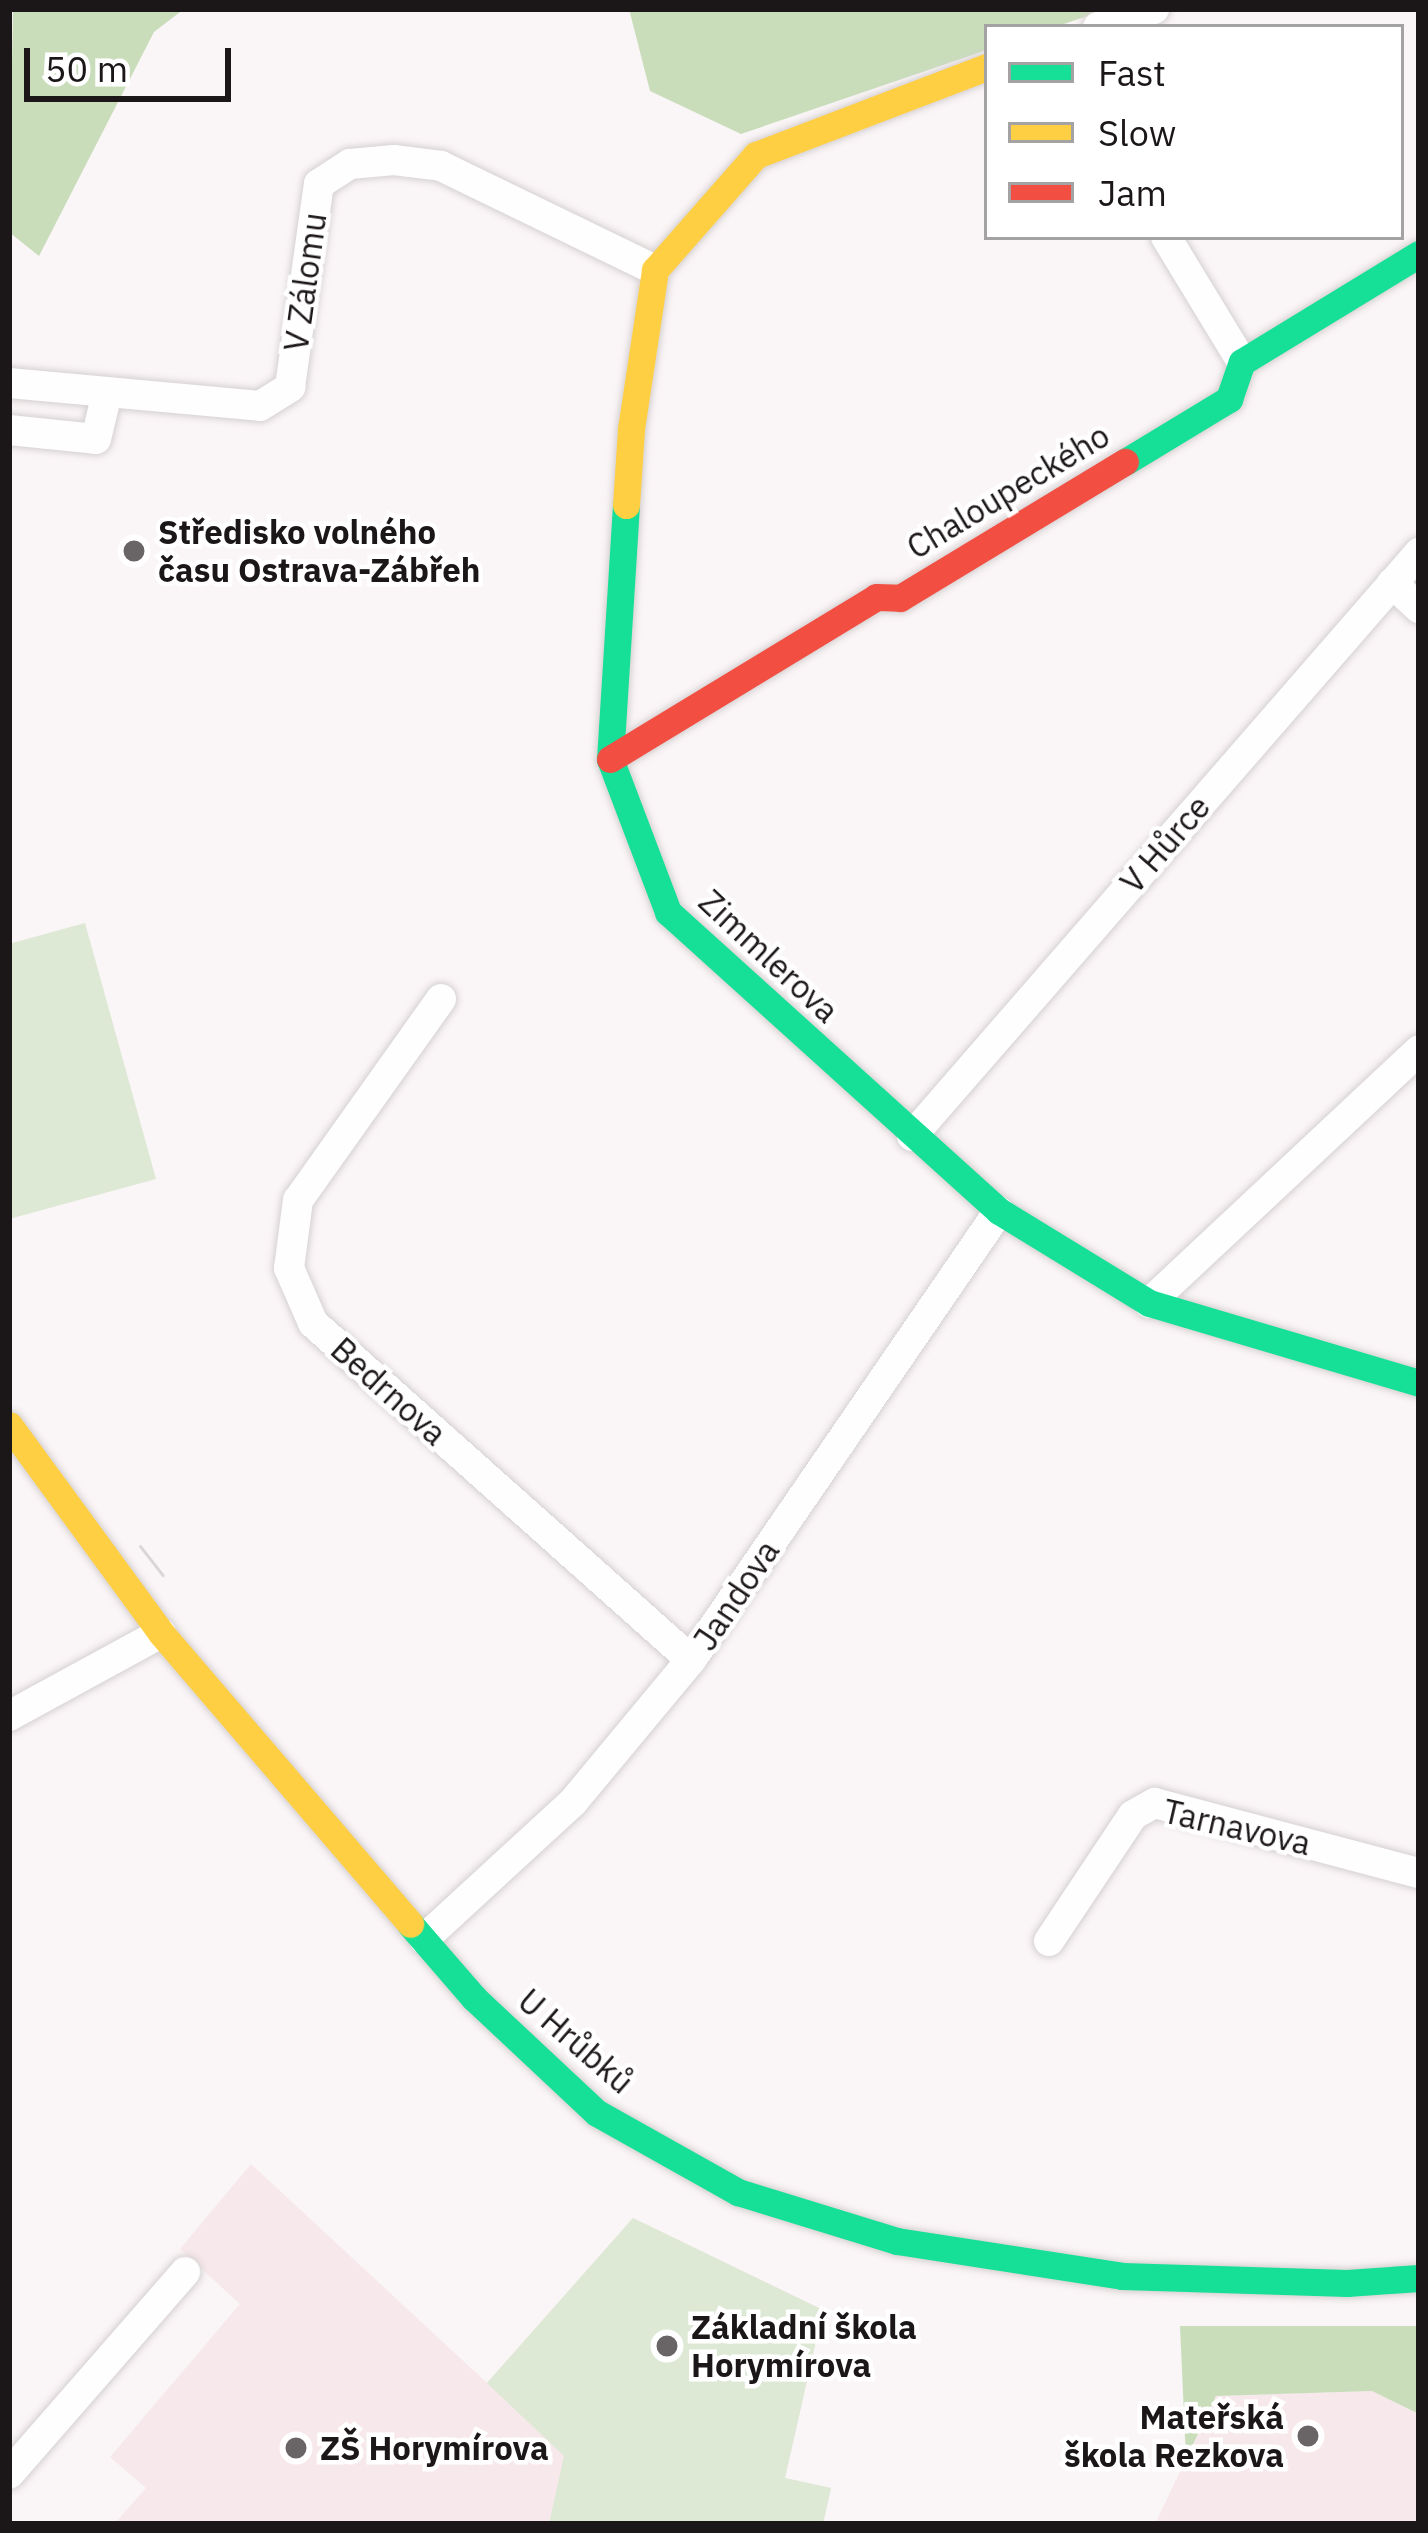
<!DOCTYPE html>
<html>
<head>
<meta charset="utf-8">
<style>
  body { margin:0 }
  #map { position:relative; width:1428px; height:2533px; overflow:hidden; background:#faf5f6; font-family:"IBM Plex Sans",sans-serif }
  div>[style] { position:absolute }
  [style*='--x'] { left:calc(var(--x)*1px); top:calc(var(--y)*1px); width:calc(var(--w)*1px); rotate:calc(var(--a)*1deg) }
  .built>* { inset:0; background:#f7e8eb }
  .green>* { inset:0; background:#dde9d4 }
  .forest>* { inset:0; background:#c9ddbb }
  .roads { filter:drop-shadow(0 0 3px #d6d1d2) drop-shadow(0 0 3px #d6d1d2) }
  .street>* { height:30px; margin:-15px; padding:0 15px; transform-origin:15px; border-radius:15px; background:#fefefe }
  .fast>* { height:27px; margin:-13.5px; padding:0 13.5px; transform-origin:13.5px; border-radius:13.5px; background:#16e098 }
  .slow>* { height:27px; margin:-13.5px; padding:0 13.5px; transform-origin:13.5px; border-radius:13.5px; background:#ffcf43 }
  .jam>* { height:27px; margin:-13.5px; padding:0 13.5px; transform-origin:13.5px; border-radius:13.5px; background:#f24e42 }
  .tram>* { height:3px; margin:-1.5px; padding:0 1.5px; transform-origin:1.5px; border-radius:1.5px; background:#d8d6d7 }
  .dots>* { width:33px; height:33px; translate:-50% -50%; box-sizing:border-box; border:6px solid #fff; border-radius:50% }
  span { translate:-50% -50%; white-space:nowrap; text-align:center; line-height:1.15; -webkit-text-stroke:9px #fff; paint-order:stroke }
  .street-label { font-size:33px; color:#1b1618 }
  .poi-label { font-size:33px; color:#1b1618; font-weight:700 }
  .left { translate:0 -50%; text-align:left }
  .right { translate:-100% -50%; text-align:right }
  .frame { position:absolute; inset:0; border:12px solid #1b1618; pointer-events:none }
  .legend { position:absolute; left:984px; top:24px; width:420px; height:216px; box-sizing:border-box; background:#fff; border:3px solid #a4a2a3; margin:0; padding:15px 21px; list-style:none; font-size:36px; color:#1b1618 }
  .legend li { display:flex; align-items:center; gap:24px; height:60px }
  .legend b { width:60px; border:3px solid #a4a2a3 }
  .scale { position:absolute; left:24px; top:48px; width:207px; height:54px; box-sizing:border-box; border:6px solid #1b1618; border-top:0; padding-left:15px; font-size:36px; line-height:42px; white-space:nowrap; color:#1b1618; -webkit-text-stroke:9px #fff; paint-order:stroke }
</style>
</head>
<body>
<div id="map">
  <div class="built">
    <i style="clip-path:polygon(251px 2164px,487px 2383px,633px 2218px,823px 2310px,785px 2478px,831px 2488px,823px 2524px,114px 2524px,146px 2488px,110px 2457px,240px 2304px,180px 2249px)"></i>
    <i style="clip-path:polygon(1372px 2391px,1419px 2414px,1419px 2524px,1155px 2524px,1216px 2396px)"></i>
  </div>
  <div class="green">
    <i style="clip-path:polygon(85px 923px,156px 1179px,9px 1219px,9px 944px)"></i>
    <i style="clip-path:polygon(633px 2218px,823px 2310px,785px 2478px,831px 2488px,823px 2524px,549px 2524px,564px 2456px,487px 2383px)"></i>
  </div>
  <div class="forest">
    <i style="clip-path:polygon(13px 9px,184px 9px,154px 32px,39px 256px,9px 232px)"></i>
    <i style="clip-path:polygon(629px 9px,1108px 9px,1055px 27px,987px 27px,987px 50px,741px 134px,650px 91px)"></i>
    <i style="clip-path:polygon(1180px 2326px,1419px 2326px,1419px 2414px,1372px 2391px,1216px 2396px,1186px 2459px)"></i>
  </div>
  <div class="roads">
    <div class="street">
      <i style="--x:1098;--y:27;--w:59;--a:-17.8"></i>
      <i style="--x:1166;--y:237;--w:146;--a:58.7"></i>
      <i style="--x:9;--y:383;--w:252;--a:5.2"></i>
      <i style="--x:260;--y:406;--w:36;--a:-32"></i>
      <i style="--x:290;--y:387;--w:205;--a:-81.9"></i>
      <i style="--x:319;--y:184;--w:37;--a:-33"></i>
      <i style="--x:350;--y:164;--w:44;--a:-5.2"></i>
      <i style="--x:394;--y:160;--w:47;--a:7.3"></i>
      <i style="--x:441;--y:166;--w:238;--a:25.9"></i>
      <i style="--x:9;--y:430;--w:87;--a:5.9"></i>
      <i style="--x:96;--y:439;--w:47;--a:-76.6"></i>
      <i style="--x:1392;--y:583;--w:37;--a:43"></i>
      <i style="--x:441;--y:999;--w:247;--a:125.4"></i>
      <i style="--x:298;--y:1200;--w:69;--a:97.5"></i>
      <i style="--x:289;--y:1268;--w:60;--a:66.4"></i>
      <i style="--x:313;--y:1323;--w:506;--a:41.72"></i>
      <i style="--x:912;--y:1136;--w:773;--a:-48.99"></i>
      <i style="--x:1149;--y:1303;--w:370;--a:-43.1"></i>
      <i style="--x:9;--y:1716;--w:173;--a:-28.6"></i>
      <i style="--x:424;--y:1939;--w:202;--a:-42.6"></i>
      <i style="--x:573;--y:1802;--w:185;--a:-50.3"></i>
      <i style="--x:691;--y:1660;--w:544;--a:-55.55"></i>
      <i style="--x:1049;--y:1941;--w:151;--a:-56.3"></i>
      <i style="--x:1133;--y:1815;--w:25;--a:-29"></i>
      <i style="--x:1155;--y:1803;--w:273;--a:14.9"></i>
      <i style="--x:9;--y:2474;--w:268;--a:-48.9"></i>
    </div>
    <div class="fast">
      <i style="--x:1125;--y:462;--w:122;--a:-31.2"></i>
      <i style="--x:1229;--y:399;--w:39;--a:-71"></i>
      <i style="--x:1242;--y:362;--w:207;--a:-31.4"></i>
      <i style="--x:626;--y:505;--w:255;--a:93.6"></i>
      <i style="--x:610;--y:759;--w:164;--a:69.2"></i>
      <i style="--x:668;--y:912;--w:446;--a:42.1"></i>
      <i style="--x:999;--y:1211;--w:176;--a:31.5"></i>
      <i style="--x:1149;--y:1303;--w:282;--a:16.5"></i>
      <i style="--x:410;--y:1924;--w:98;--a:49.1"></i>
      <i style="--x:474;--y:1998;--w:168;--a:43.1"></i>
      <i style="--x:597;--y:2113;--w:162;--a:29.3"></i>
      <i style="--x:738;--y:2192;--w:166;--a:17.1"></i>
      <i style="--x:897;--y:2241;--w:228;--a:8.8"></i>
      <i style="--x:1122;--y:2276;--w:225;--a:1.8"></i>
      <i style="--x:1347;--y:2283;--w:72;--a:-4"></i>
    </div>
    <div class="slow">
      <i style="--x:626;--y:505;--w:76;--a:-86.2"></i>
      <i style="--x:631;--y:429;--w:161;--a:-81.4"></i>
      <i style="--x:655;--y:270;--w:153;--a:-48.7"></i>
      <i style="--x:756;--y:155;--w:247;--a:-20.9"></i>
      <i style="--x:9;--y:1425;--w:258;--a:53.8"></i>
      <i style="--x:161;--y:1633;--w:383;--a:49.4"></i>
    </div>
    <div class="jam">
      <i style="--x:610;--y:759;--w:311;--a:-31.3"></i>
      <i style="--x:876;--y:597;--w:24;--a:2"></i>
      <i style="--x:900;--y:598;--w:263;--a:-31.2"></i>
    </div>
  </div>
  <div class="tram">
    <i style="--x:140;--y:1546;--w:37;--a:52"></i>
  </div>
  <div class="dots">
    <i style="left:134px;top:551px;background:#696466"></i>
    <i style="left:667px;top:2346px;background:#696466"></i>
    <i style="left:1308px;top:2436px;background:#696466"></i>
    <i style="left:296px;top:2448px;background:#696466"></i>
  </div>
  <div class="street-label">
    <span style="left:305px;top:282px;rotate:-82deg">V Zálomu</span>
    <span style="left:1008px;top:491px;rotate:-31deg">Chaloupeckého</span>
    <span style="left:1165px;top:844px;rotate:-49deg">V Hůrce</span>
    <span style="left:769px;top:956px;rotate:43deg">Zimmlerova</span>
    <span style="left:389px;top:1391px;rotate:42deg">Bedrnova</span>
    <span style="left:736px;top:1595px;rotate:-56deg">Jandova</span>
    <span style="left:1237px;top:1827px;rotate:13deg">Tarnavova</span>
    <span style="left:576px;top:2041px;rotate:41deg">U Hrůbků</span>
  </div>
  <div class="poi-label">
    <span class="left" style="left:158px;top:551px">Středisko volného<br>času Ostrava-Zábřeh</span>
    <span class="left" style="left:691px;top:2346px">Základní škola<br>Horymírova</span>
    <span class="right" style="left:1284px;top:2436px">Mateřská<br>škola Rezkova</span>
    <span class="left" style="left:320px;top:2448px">ZŠ Horymírova</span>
  </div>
  <div class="frame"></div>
  <ul class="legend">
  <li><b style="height:15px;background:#16e098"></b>Fast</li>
  <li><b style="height:15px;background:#ffcf43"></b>Slow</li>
  <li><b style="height:15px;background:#f24e42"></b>Jam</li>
  </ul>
  <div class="scale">50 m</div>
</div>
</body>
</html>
